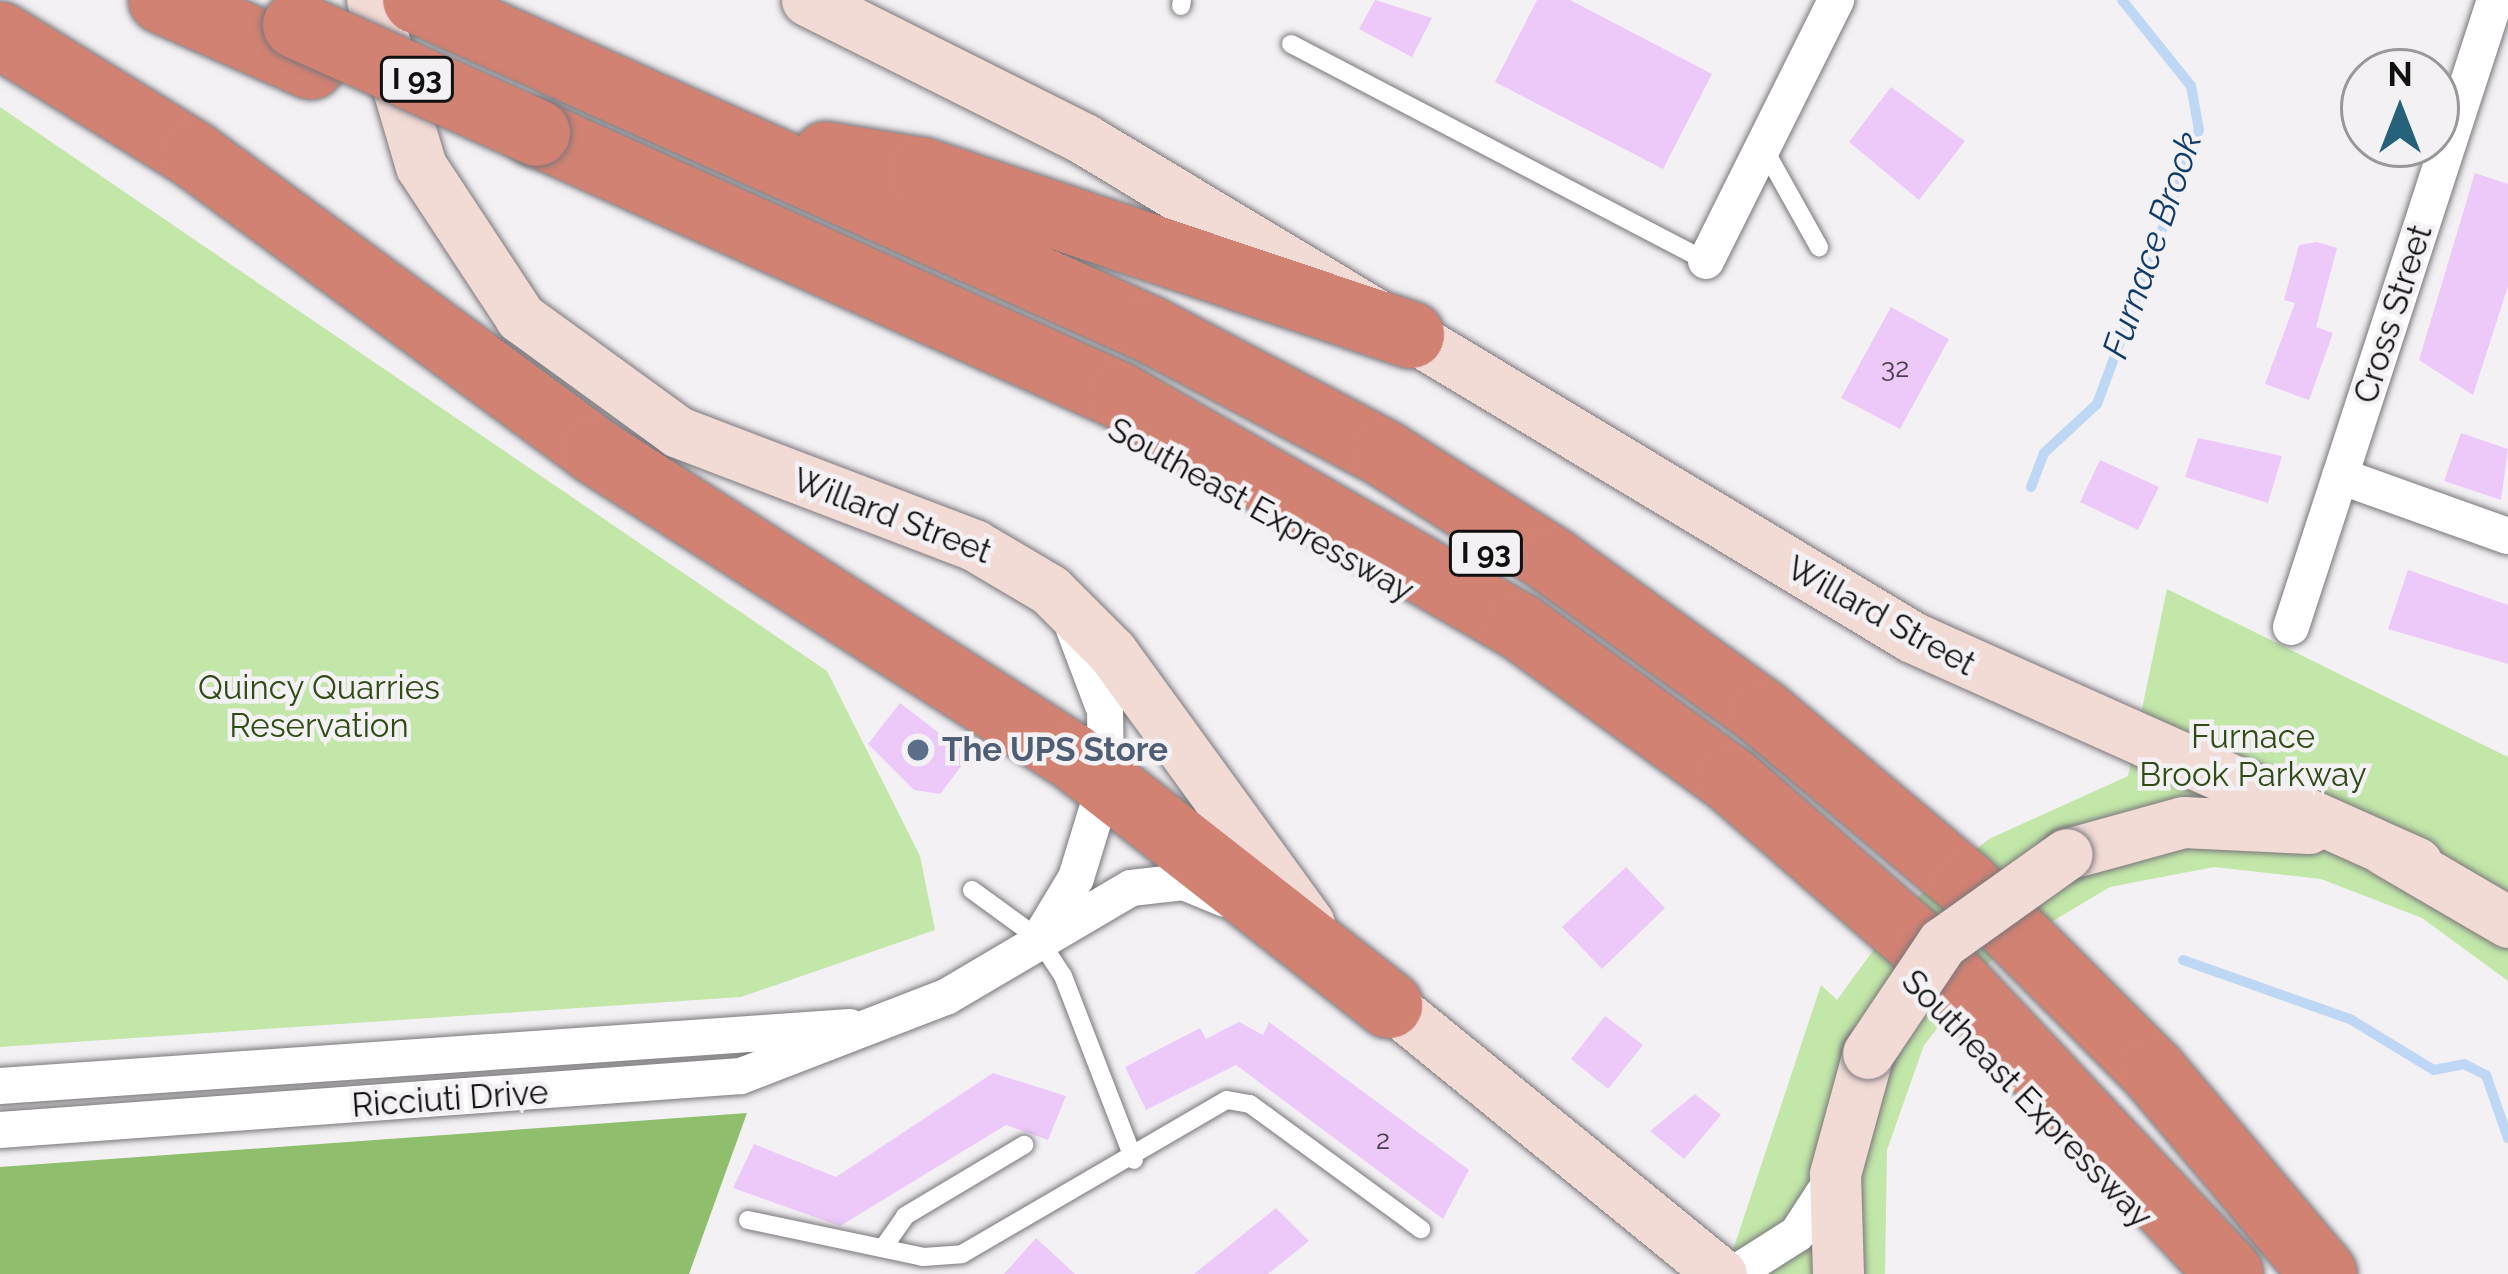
<!DOCTYPE html>
<html>
<head>
<meta charset="utf-8">
<style>
  body { margin:0 }
  #map { position:relative; width:2508px; height:1274px; overflow:hidden; background:#f4f1f5; font-family:Raleway,sans-serif }
  div>[style] { position:absolute }
  [style*='--x'] { left:calc(var(--x)*1px); top:calc(var(--y)*1px); width:calc(var(--w)*1px); rotate:calc(var(--a)*1deg) }
  .green>* { inset:0; background:#c2e7a9 }
  .forest>* { inset:0; background:#8fbe6c }
  .stream>* { height:10px; margin:-5px; padding:0 5px; transform-origin:5px; border-radius:5px; background:#bed7f4 }
  .building>* { inset:0; background:#ecc9f8 }
  .roads { filter:drop-shadow(0 0 3px #7a777b) drop-shadow(0 0 3px #7a777b) }
  .lane>* { height:18px; margin:-9px; padding:0 9px; transform-origin:9px; border-radius:9px; background:#fff }
  .street>* { height:36px; margin:-18px; padding:0 18px; transform-origin:18px; border-radius:18px; background:#fff }
  .secondary>* { height:51px; margin:-25.5px; padding:0 25.5px; transform-origin:25.5px; border-radius:25.5px; background:#f2dad5 }
  .highway>* { height:66px; margin:-33px; padding:0 33px; transform-origin:33px; border-radius:33px; background:#d28273 }
  .bridges { filter:drop-shadow(0 0 3px #7a777b) drop-shadow(0 0 3px #7a777b) }
  .secondary-bridge>* { height:51px; margin:-25.5px; padding:0 25.5px; transform-origin:25.5px; border-radius:25.5px; background:#f2dad5 }
  .highway-bridge>* { height:66px; margin:-33px; padding:0 33px; transform-origin:33px; border-radius:33px; background:#d28273 }
  .dots>* { width:33px; height:33px; translate:-50% -50%; box-sizing:border-box; border:6px solid #f4f1f5; border-radius:50% }
  span { translate:-50% -50%; white-space:nowrap; text-align:center; line-height:1.15; -webkit-text-stroke:9px #f4f1f5; paint-order:stroke }
  .number-label { font-size:27px; color:#483e4b }
  .number-label span { -webkit-text-stroke-width:0 }
  .shield-label span { padding:3px 9px; background:#f4f1f5; border:3px solid; border-radius:9px; -webkit-text-stroke-width:0 }
  .shield-label { font-size:30px; color:#111011; font-weight:700 }
  .street-label { font-size:33px; color:#111011 }
  .park-label { font-size:33px; color:#2e4c13 }
  .service-label { font-size:33px; color:#4e5e75; font-weight:700 }
  .left { translate:0 -50%; text-align:left }
  .water-label { font-size:36px; color:#0f3c68; font-style:italic }
  .north { position:absolute; left:2340px; top:48px; width:120px; height:120px; box-sizing:border-box; background:#f4f1f5; border:3px solid #99979a; border-radius:50%; rotate:0deg; font-size:33px; font-weight:700; line-height:48px; text-align:center; color:#111011 }
  .north::after { content:''; display:block; margin:auto; width:42px; height:54px; background:#256279; clip-path:polygon(50% 0,100% 100%,50% 72%,0 100%) }
</style>
</head>
<body>
<div id="map">
  <div class="green">
    <i style="clip-path:polygon(0 107px,827px 671px,920px 856px,935px 930px,741px 997px,0 1047px)"></i>
    <i style="clip-path:polygon(2167px 589px,2508px 757px,2508px 981px,2422px 918px,2321px 879px,2214px 867px,2110px 887px,1996px 955px,1924px 1045px,1887px 1150px,1885px 1274px,1725px 1274px,1821px 985px,1837px 1000px,1904px 908px,1989px 839px,2128px 776px)"></i>
  </div>
  <div class="forest">
    <i style="clip-path:polygon(747px 1113px,689px 1274px,0 1274px,0 1167px)"></i>
  </div>
  <div class="stream">
    <i style="--x:2031;--y:487;--w:36;--a:-69"></i>
    <i style="--x:2044;--y:453;--w:72;--a:-42.8"></i>
    <i style="--x:2097;--y:404;--w:292;--a:-69.6"></i>
    <i style="--x:2199;--y:130;--w:45;--a:-100.3"></i>
    <i style="--x:2191;--y:86;--w:110;--a:-128.7"></i>
    <i style="--x:2183;--y:960;--w:177;--a:19.5"></i>
    <i style="--x:2350;--y:1019;--w:98;--a:31.3"></i>
    <i style="--x:2434;--y:1070;--w:31;--a:-11"></i>
    <i style="--x:2464;--y:1064;--w:25;--a:27"></i>
    <i style="--x:2486;--y:1075;--w:67;--a:70.8"></i>
  </div>
  <div class="building">
    <i style="clip-path:polygon(1375px 0,1432px 18px,1412px 57px,1359px 29px)"></i>
    <i style="clip-path:polygon(1537px 0,1570px 0,1712px 74px,1663px 169px,1495px 82px)"></i>
    <i style="clip-path:polygon(1891px 87px,1965px 141px,1919px 200px,1849px 142px)"></i>
    <i style="clip-path:polygon(2475px 173px,2508px 184px,2508px 286px,2473px 395px,2419px 360px)"></i>
    <i style="clip-path:polygon(2317px 242px,2337px 248px,2316px 327px,2333px 333px,2309px 400px,2265px 384px,2295px 303px,2284px 300px,2299px 245px)"></i>
    <i style="clip-path:polygon(1891px 307px,1949px 339px,1900px 429px,1841px 398px)"></i>
    <i style="clip-path:polygon(2461px 433px,2508px 449px,2501px 500px,2444px 481px)"></i>
    <i style="clip-path:polygon(2198px 438px,2282px 456px,2268px 503px,2185px 477px)"></i>
    <i style="clip-path:polygon(2100px 460px,2159px 487px,2138px 530px,2080px 502px)"></i>
    <i style="clip-path:polygon(2408px 570px,2508px 605px,2508px 664px,2388px 629px)"></i>
    <i style="clip-path:polygon(900px 703px,969px 756px,940px 794px,914px 790px,868px 744px)"></i>
    <i style="clip-path:polygon(1626px 867px,1665px 908px,1602px 969px,1562px 927px)"></i>
    <i style="clip-path:polygon(1605px 1016px,1643px 1045px,1608px 1089px,1571px 1059px)"></i>
    <i style="clip-path:polygon(1239px 1022px,1263px 1035px,1269px 1022px,1469px 1170px,1443px 1219px,1236px 1065px,1146px 1110px,1125px 1067px,1200px 1028px,1206px 1039px)"></i>
    <i style="clip-path:polygon(993px 1073px,1066px 1096px,1048px 1140px,1006px 1125px,840px 1226px,733px 1188px,754px 1144px,836px 1177px)"></i>
    <i style="clip-path:polygon(1695px 1094px,1721px 1115px,1684px 1159px,1650px 1131px)"></i>
    <i style="clip-path:polygon(1276px 1208px,1309px 1241px,1268px 1274px,1194px 1274px)"></i>
    <i style="clip-path:polygon(1036px 1238px,1075px 1274px,1004px 1274px)"></i>
  </div>
  <div class="roads">
    <div class="lane">
      <i style="--x:1181;--y:6;--w:6;--a:-81"></i>
      <i style="--x:1291;--y:44;--w:468;--a:27.6"></i>
      <i style="--x:1763;--y:147;--w:115;--a:60.8"></i>
      <i style="--x:972;--y:890;--w:82;--a:36"></i>
      <i style="--x:1038;--y:938;--w:45;--a:56.7"></i>
      <i style="--x:1063;--y:976;--w:197;--a:68.9"></i>
      <i style="--x:748;--y:1220;--w:179;--a:11.9"></i>
      <i style="--x:923;--y:1257;--w:39;--a:-4"></i>
      <i style="--x:962;--y:1254;--w:306;--a:-30.2"></i>
      <i style="--x:1227;--y:1100;--w:23;--a:10"></i>
      <i style="--x:1250;--y:1104;--w:212;--a:36.2"></i>
      <i style="--x:883;--y:1248;--w:39;--a:-55"></i>
      <i style="--x:905;--y:1216;--w:139;--a:-30.8"></i>
    </div>
    <div class="street">
      <i style="--x:1706;--y:261;--w:292;--a:-63.5"></i>
      <i style="--x:2340;--y:476;--w:178;--a:19.7"></i>
      <i style="--x:2291;--y:627;--w:659;--a:-71.98"></i>
      <i style="--x:1044;--y:931;--w:62;--a:-58.9"></i>
      <i style="--x:1076;--y:878;--w:102;--a:-73"></i>
      <i style="--x:1106;--y:780;--w:69;--a:-90.8"></i>
      <i style="--x:1105;--y:711;--w:88;--a:-110.7"></i>
      <i style="--x:0;--y:1086;--w:852;--a:-3.97"></i>
      <i style="--x:0;--y:1130;--w:743;--a:-4.17"></i>
      <i style="--x:741;--y:1076;--w:220;--a:-21.1"></i>
      <i style="--x:946;--y:997;--w:215;--a:-30.5"></i>
      <i style="--x:1131;--y:888;--w:53;--a:-6.5"></i>
      <i style="--x:1184;--y:882;--w:44;--a:22.5"></i>
      <i style="--x:1734;--y:1274;--w:75;--a:-32.4"></i>
      <i style="--x:1797;--y:1234;--w:68;--a:-57"></i>
    </div>
    <div class="secondary">
      <i style="--x:372;--y:0;--w:173;--a:73.6"></i>
      <i style="--x:421;--y:166;--w:181;--a:56.7"></i>
      <i style="--x:520;--y:317;--w:195;--a:36"></i>
      <i style="--x:678;--y:432;--w:317;--a:20.9"></i>
      <i style="--x:974;--y:545;--w:88;--a:30.6"></i>
      <i style="--x:1050;--y:590;--w:88;--a:45"></i>
      <i style="--x:1112;--y:652;--w:335;--a:54"></i>
      <i style="--x:807;--y:0;--w:310;--a:26.6"></i>
      <i style="--x:1084;--y:139;--w:966;--a:31.02"></i>
      <i style="--x:1912;--y:637;--w:553;--a:24.11"></i>
      <i style="--x:2385;--y:850;--w:143;--a:30.3"></i>
      <i style="--x:2067;--y:854;--w:120;--a:-15.4"></i>
      <i style="--x:2183;--y:822;--w:126;--a:2.7"></i>
      <i style="--x:1363;--y:982;--w:462;--a:39.2"></i>
      <i style="--x:1838;--y:1274;--w:100;--a:-91.7"></i>
      <i style="--x:1835;--y:1174;--w:125;--a:-74.7"></i>
    </div>
    <div class="highway">
      <i style="--x:162;--y:0;--w:163;--a:23.9"></i>
      <i style="--x:416;--y:0;--w:806;--a:24.18"></i>
      <i style="--x:1151;--y:330;--w:265;--a:27.9"></i>
      <i style="--x:1385;--y:454;--w:199;--a:32.5"></i>
      <i style="--x:1553;--y:561;--w:259;--a:35.9"></i>
      <i style="--x:1763;--y:713;--w:265;--a:40.1"></i>
      <i style="--x:1966;--y:884;--w:264;--a:45"></i>
      <i style="--x:2153;--y:1071;--w:265;--a:49.9"></i>
      <i style="--x:0;--y:35;--w:228;--a:31.7"></i>
      <i style="--x:194;--y:155;--w:498;--a:36.4"></i>
      <i style="--x:595;--y:451;--w:568;--a:32.63"></i>
      <i style="--x:1073;--y:757;--w:402;--a:38.1"></i>
      <i style="--x:537;--y:133;--w:640;--a:24.28"></i>
      <i style="--x:1120;--y:396;--w:461;--a:30"></i>
      <i style="--x:1519;--y:626;--w:262;--a:36"></i>
      <i style="--x:1731;--y:780;--w:261;--a:41"></i>
      <i style="--x:1928;--y:951;--w:442;--a:46.9"></i>
      <i style="--x:826;--y:155;--w:98;--a:9.4"></i>
      <i style="--x:923;--y:171;--w:515;--a:18.58"></i>
    </div>
  </div>
  <div class="bridges">
    <div class="secondary-bridge">
      <i style="--x:1868;--y:1053;--w:133;--a:-56.1"></i>
      <i style="--x:1942;--y:943;--w:153;--a:-35.5"></i>
    </div>
    <div class="highway-bridge">
      <i style="--x:296;--y:25;--w:264;--a:24.1"></i>
    </div>
  </div>
  <div class="dots">
    <i style="left:918px;top:750px;background:#5c6f8a"></i>
  </div>
  <div class="number-label">
    <span style="left:1895px;top:368px">32</span>
    <span style="left:1383px;top:1140px">2</span>
  </div>
  <div class="shield-label">
    <span style="left:417px;top:79px">I 93</span>
    <span style="left:1486px;top:553px">I 93</span>
  </div>
  <div class="street-label">
    <span style="left:2393px;top:314px;rotate:-72deg">Cross Street</span>
    <span style="left:1261px;top:510px;rotate:29deg">Southeast Expressway</span>
    <span style="left:892px;top:516px;rotate:21deg">Willard Street</span>
    <span style="left:1881px;top:616px;rotate:29deg">Willard Street</span>
    <span style="left:450px;top:1099px;rotate:-4deg">Ricciuti Drive</span>
    <span style="left:2027px;top:1099px;rotate:46deg">Southeast Expressway</span>
  </div>
  <div class="park-label">
    <span style="left:319px;top:707px">Quincy Quarries<br>Reservation</span>
    <span style="left:2253px;top:756px">Furnace<br>Brook Parkway</span>
  </div>
  <div class="service-label">
    <span class="left" style="left:942px;top:750px">The UPS Store</span>
  </div>
  <div class="water-label">
    <span style="left:2152px;top:245px;rotate:-71deg">Furnace Brook</span>
  </div>
  <div class="north">N</div>
</div>
</body>
</html>
